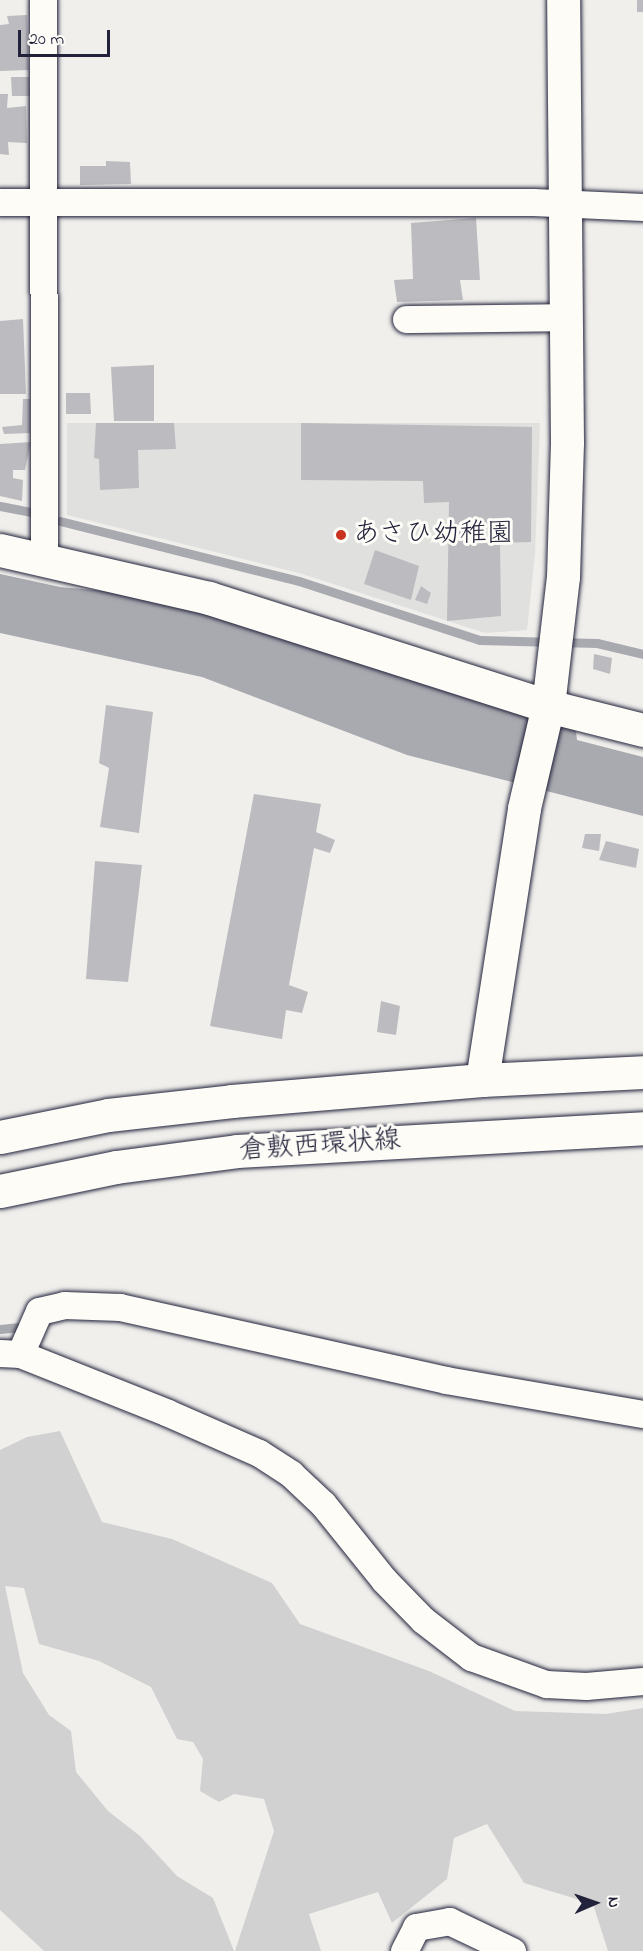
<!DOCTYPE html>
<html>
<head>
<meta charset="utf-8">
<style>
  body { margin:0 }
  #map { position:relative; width:643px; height:1951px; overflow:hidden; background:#f0efec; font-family:"Indie Flower","Klee One",sans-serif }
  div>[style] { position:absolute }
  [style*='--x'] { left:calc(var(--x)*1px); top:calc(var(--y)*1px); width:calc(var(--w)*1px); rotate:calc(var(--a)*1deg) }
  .built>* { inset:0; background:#e0e0df }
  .green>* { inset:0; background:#d2d1d1 }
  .water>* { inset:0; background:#a9a9b0 }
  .stream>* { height:9px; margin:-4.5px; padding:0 4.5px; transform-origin:4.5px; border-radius:4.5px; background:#a9a9b0 }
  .building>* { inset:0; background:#bcbcc0 }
  .roads { filter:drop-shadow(0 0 2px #22223b) drop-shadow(0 0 2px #22223b) }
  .minor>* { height:27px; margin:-13.5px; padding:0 13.5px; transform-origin:13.5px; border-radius:13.5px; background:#fdfcf7 }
  .tertiary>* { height:33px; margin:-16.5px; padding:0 16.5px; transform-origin:16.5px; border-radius:16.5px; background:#fdfcf7 }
  .secondary>* { height:33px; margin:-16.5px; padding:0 16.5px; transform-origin:16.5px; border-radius:16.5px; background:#fdfcf7 }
  .dots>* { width:16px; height:16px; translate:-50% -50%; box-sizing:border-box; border:3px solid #fdfcf7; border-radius:50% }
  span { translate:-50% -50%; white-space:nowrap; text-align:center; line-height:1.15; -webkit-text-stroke:6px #fdfcf7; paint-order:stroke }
  .poi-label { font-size:27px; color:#22223b }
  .left { translate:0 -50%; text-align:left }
  .street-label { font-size:27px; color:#22223b }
  .north { position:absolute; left:565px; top:1873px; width:60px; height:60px; -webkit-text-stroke:4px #fdfcf7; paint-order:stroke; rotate:88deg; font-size:16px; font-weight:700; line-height:24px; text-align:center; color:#22223b }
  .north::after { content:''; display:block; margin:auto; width:21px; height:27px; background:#22223b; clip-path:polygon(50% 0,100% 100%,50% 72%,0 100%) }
  .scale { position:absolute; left:18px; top:30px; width:92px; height:27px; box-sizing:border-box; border:3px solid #22223b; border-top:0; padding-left:8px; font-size:18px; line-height:21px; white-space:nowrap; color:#22223b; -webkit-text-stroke:4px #fdfcf7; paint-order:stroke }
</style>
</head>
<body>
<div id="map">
  <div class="built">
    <i style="clip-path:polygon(67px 423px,540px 423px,535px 554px,527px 630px,485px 633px,299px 573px,67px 515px)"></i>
  </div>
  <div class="green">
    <i style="clip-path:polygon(60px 1431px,102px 1522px,172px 1539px,272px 1583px,300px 1624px,429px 1671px,515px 1711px,606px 1714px,643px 1708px,643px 1951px,608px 1951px,593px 1904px,524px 1883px,487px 1824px,454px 1838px,447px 1879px,392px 1923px,378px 1892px,309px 1914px,321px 1951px,235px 1951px,274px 1831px,264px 1799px,234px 1794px,219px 1802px,200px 1791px,203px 1759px,193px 1742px,177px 1739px,151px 1687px,99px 1661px,39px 1644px,24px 1588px,5px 1586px,23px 1673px,49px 1715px,71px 1731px,76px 1772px,108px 1811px,140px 1836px,177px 1876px,213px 1898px,234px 1951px,44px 1951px,0 1910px,0 1450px,27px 1437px)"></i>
  </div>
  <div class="water">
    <i style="clip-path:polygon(0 574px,60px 587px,128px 593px,194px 610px,576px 731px,577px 740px,643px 757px,643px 816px,407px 755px,202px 677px,0 633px)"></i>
  </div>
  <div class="stream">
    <i style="--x:0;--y:506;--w:31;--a:11"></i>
    <i style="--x:60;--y:521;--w:246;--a:14.1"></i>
    <i style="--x:299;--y:581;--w:190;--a:18.1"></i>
    <i style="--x:480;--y:640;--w:117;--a:1.5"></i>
    <i style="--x:597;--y:643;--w:47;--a:13.4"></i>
    <i style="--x:0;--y:1329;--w:20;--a:-6"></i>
  </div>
  <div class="building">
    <i style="clip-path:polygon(637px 0,643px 0,643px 12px,637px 12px)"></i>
    <i style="clip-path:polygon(27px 15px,29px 70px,0 71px,0 25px,9px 24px,7px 16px)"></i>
    <i style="clip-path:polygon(11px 77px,29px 77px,30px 96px,12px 96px)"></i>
    <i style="clip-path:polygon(0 94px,8px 94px,7px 108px,26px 106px,27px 143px,8px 142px,9px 155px,0 154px)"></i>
    <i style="clip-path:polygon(106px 161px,130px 162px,131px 184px,80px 185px,80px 166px,106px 166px)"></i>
    <i style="clip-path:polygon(476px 218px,480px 280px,460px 280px,463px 300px,397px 302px,394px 280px,413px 279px,411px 223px)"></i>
    <i style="clip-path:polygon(23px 319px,26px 394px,0 394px,0 321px)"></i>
    <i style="clip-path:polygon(154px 365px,154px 421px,114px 421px,111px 367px)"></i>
    <i style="clip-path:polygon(66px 393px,90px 393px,91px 414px,66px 414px)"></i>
    <i style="clip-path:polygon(23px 399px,30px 399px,30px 433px,4px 434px,2px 427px,22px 425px)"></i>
    <i style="clip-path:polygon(96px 423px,174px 423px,176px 449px,138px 450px,139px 488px,100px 490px,99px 459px,94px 458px)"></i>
    <i style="clip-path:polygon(301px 423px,532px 427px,531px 542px,500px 543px,501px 616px,447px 621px,449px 502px,424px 503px,423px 481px,301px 480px)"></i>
    <i style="clip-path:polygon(31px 442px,25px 470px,13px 470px,13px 478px,23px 480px,22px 501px,0 496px,0 444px)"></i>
    <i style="clip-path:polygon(375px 550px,419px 566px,411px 600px,364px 584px)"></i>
    <i style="clip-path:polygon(421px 586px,431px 593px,427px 604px,415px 600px)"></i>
    <i style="clip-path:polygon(594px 654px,612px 658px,610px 674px,593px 669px)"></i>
    <i style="clip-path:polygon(106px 705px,153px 712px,139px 833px,100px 827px,109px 768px,99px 763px)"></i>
    <i style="clip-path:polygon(254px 794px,321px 804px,316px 832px,335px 840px,330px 853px,314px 848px,289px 985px,308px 992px,302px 1013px,286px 1010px,282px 1039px,210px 1026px)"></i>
    <i style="clip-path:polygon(585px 834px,601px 834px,599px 851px,582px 848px)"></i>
    <i style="clip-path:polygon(606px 841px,639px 849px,636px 868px,599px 860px)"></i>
    <i style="clip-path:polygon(95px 861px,142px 865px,128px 982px,86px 979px)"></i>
    <i style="clip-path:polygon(381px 1001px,400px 1006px,396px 1035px,377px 1032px)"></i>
  </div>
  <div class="roads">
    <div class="minor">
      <i style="--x:43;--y:0;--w:560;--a:89.9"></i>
      <i style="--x:0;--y:202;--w:533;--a:0"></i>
      <i style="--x:533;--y:202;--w:110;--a:2.6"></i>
      <i style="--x:406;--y:319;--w:159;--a:-0.7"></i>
      <i style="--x:0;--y:1353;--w:20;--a:3"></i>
      <i style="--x:20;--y:1354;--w:159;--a:21.7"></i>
      <i style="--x:168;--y:1413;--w:99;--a:23.7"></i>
      <i style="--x:259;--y:1453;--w:38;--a:33"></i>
      <i style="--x:291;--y:1474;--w:44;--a:43.2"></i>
      <i style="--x:323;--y:1504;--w:97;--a:51.2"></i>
      <i style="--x:384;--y:1580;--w:56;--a:45.7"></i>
      <i style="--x:423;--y:1620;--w:61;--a:37.6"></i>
      <i style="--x:471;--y:1657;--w:80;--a:19.8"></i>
      <i style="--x:546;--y:1684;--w:40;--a:2.9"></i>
      <i style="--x:586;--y:1686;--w:57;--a:-5"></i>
      <i style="--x:20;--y:1354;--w:47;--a:-66.2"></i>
      <i style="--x:39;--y:1311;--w:26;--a:-13"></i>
      <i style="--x:64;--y:1305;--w:56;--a:2"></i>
      <i style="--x:120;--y:1307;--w:334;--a:12.6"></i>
      <i style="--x:446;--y:1380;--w:200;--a:9.8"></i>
      <i style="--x:404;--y:1951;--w:27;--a:-63"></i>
      <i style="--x:416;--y:1927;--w:34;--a:-10"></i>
      <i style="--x:449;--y:1921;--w:70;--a:25.5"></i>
    </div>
    <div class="tertiary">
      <i style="--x:0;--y:550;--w:214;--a:12.9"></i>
      <i style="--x:209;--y:598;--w:356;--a:17.7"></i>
      <i style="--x:548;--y:706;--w:98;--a:14.2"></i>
      <i style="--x:482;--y:1080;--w:275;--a:-81.2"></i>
      <i style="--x:524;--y:808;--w:105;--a:-76.8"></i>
      <i style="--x:548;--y:706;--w:130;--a:-83.4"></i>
      <i style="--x:563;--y:577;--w:134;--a:-88.3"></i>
      <i style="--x:567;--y:443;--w:443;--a:-90.5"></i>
    </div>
    <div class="secondary">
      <i style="--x:0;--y:1137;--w:110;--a:-11.5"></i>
      <i style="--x:108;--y:1115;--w:125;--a:-6.4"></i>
      <i style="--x:232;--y:1101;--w:251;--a:-4.8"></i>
      <i style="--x:482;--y:1080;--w:161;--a:-2.8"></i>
      <i style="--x:0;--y:1191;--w:118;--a:-11.7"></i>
      <i style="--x:116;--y:1167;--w:122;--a:-7.5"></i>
      <i style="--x:237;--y:1151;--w:407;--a:-3.2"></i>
    </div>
  </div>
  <div class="dots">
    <i style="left:341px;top:535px;background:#c8321e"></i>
  </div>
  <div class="poi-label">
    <span class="left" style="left:353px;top:535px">あさひ幼稚園</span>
  </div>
  <div class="street-label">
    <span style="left:320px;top:1146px;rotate:-4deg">倉敷西環状線</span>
  </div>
  <div class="north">N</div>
  <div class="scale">20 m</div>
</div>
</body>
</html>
